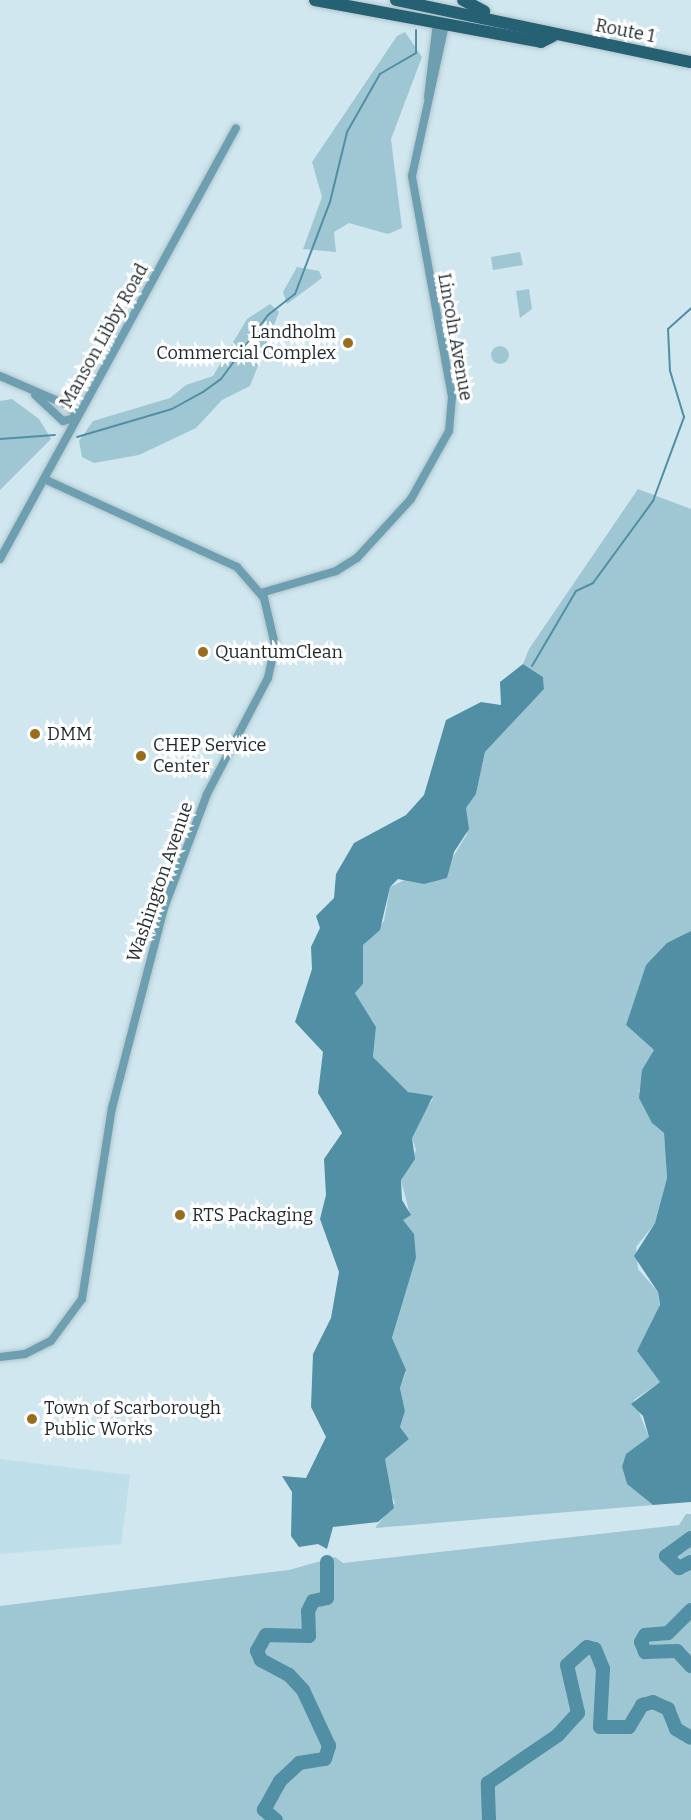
<!DOCTYPE html>
<html>
<head>
<meta charset="utf-8">
<style>
  body { margin:0 }
  #map { position:relative; width:691px; height:1820px; overflow:hidden; background:#d0e7ef; font-family:Bitter,serif }
  div>[style] { position:absolute }
  [style*='--x'] { left:calc(var(--x)*1px); top:calc(var(--y)*1px); width:calc(var(--w)*1px); rotate:calc(var(--a)*1deg) }
  .built>* { inset:0; background:#bedeea }
  .green>* { inset:0; background:#9fc6d3 }
  .round { border-radius:50% }
  .water>* { inset:0; background:#518fa4 }
  .stream>* { height:2px; margin:-1px; padding:0 1px; transform-origin:1px; border-radius:1px; background:#518fa4 }
  .river>* { height:14px; margin:-7px; padding:0 7px; transform-origin:7px; border-radius:7px; background:#518fa4 }
  .roads { filter:drop-shadow(0 0 2px #b0c5cc) drop-shadow(0 0 2px #b0c5cc) }
  .minor>* { height:8px; margin:-4px; padding:0 4px; transform-origin:4px; border-radius:4px; background:#6d9fb1 }
  .primary>* { height:12px; margin:-6px; padding:0 6px; transform-origin:6px; border-radius:6px; background:#266173 }
  .dots>* { width:16px; height:16px; translate:-50% -50%; box-sizing:border-box; border:3px solid #fff; border-radius:50% }
  span { translate:-50% -50%; white-space:nowrap; text-align:center; line-height:1.15; -webkit-text-stroke:6px #fff; paint-order:stroke }
  .street-label { font-size:18px; color:#1f282b }
  .poi-label { font-size:18px; color:#1f282b }
  .right { translate:-100% -50%; text-align:right }
  .left { translate:0 -50%; text-align:left }
</style>
</head>
<body>
<div id="map">
  <div class="built">
    <i style="clip-path:polygon(0 1459px,130px 1475px,121px 1544px,0 1554px)"></i>
  </div>
  <div class="green">
    <i style="clip-path:polygon(405px 32px,422px 57px,391px 139px,402px 228px,388px 234px,349px 223px,334px 232px,336px 252px,303px 249px,322px 197px,312px 162px,397px 36px)"></i>
    <i style="clip-path:polygon(520px 252px,523px 265px,493px 270px,491px 257px)"></i>
    <i style="clip-path:polygon(297px 267px,319px 271px,322px 278px,287px 304px,283px 292px)"></i>
    <i style="clip-path:polygon(529px 289px,532px 309px,520px 318px,516px 291px)"></i>
    <i style="clip-path:polygon(270px 304px,279px 312px,250px 386px,222px 400px,196px 428px,139px 455px,94px 463px,82px 457px,79px 441px,93px 421px,170px 398px,186px 385px,213px 376px,247px 319px)"></i>
    <i class="round" style="left:491px;top:346px;width:18px;height:18px"></i>
    <i style="clip-path:polygon(12px 399px,39px 419px,51px 439px,0 490px,0 401px)"></i>
    <i style="clip-path:polygon(638px 489px,691px 509px,691px 931px,646px 965px,626px 1025px,654px 1050px,639px 1091px,652px 1123px,664px 1133px,667px 1178px,655px 1223px,636px 1247px,638px 1269px,658px 1292px,660px 1310px,637px 1351px,660px 1382px,634px 1400px,649px 1437px,622px 1467px,627px 1484px,653px 1505px,375px 1528px,395px 1503px,386px 1485px,385px 1459px,409px 1439px,400px 1427px,405px 1411px,400px 1388px,406px 1372px,392px 1339px,416px 1258px,403px 1220px,409px 1211px,401px 1180px,416px 1150px,412px 1138px,419px 1118px,433px 1099px,408px 1092px,373px 1057px,376px 1027px,355px 993px,363px 984px,363px 945px,384px 921px,390px 887px,453px 857px,467px 834px,466px 808px,476px 794px,485px 752px,544px 689px,543px 677px,523px 664px,529px 649px)"></i>
    <i style="clip-path:polygon(686px 1514px,691px 1514px,691px 1820px,0 1820px,0 1606px,289px 1570px,335px 1557px,343px 1563px,679px 1525px)"></i>
  </div>
  <div class="water">
    <i style="clip-path:polygon(523px 664px,543px 677px,544px 689px,485px 752px,476px 794px,466px 808px,469px 829px,454px 852px,447px 878px,424px 884px,398px 879px,390px 887px,380px 930px,363px 945px,363px 984px,355px 993px,376px 1027px,373px 1057px,408px 1092px,433px 1096px,412px 1138px,415px 1159px,401px 1180px,402px 1200px,411px 1215px,403px 1220px,414px 1234px,416px 1258px,392px 1338px,406px 1370px,400px 1388px,405px 1411px,400px 1427px,409px 1439px,385px 1459px,394px 1508px,378px 1522px,333px 1527px,327px 1549px,318px 1544px,299px 1547px,291px 1536px,292px 1492px,282px 1476px,306px 1478px,326px 1437px,311px 1407px,313px 1354px,331px 1318px,339px 1272px,320px 1219px,326px 1195px,324px 1159px,342px 1133px,318px 1093px,323px 1052px,295px 1022px,312px 969px,311px 947px,320px 928px,316px 916px,334px 898px,336px 874px,354px 843px,406px 815px,424px 795px,446px 720px,481px 702px,501px 705px,500px 682px)"></i>
    <i style="clip-path:polygon(691px 931px,691px 1502px,653px 1505px,627px 1484px,622px 1467px,626px 1454px,649px 1437px,643px 1416px,631px 1404px,660px 1382px,637px 1351px,660px 1305px,658px 1292px,634px 1256px,655px 1223px,667px 1178px,664px 1133px,652px 1123px,639px 1098px,642px 1070px,654px 1050px,626px 1025px,646px 965px,667px 943px)"></i>
  </div>
  <div class="stream">
    <i style="--x:77;--y:437;--w:99;--a:-16.4"></i>
    <i style="--x:172;--y:409;--w:35;--a:-29"></i>
    <i style="--x:203;--y:392;--w:22;--a:-36"></i>
    <i style="--x:221;--y:379;--w:79;--a:-53.7"></i>
    <i style="--x:268;--y:315;--w:34;--a:-38"></i>
    <i style="--x:295;--y:294;--w:98;--a:-69.2"></i>
    <i style="--x:330;--y:202;--w:72;--a:-76.3"></i>
    <i style="--x:347;--y:132;--w:67;--a:-60.4"></i>
    <i style="--x:380;--y:74;--w:42;--a:-30.3"></i>
    <i style="--x:416;--y:53;--w:23;--a:-90"></i>
    <i style="--x:0;--y:439;--w:55;--a:-4.2"></i>
    <i style="--x:532;--y:666;--w:87;--a:-59.6"></i>
    <i style="--x:576;--y:591;--w:19;--a:-25"></i>
    <i style="--x:593;--y:583;--w:102;--a:-53.8"></i>
    <i style="--x:653;--y:501;--w:90;--a:-69.7"></i>
    <i style="--x:684;--y:417;--w:48;--a:-106.9"></i>
    <i style="--x:670;--y:371;--w:42;--a:-92.7"></i>
    <i style="--x:668;--y:329;--w:31;--a:-42"></i>
  </div>
  <div class="river">
    <i style="--x:691;--y:1538;--w:31;--a:144"></i>
    <i style="--x:666;--y:1556;--w:18;--a:43"></i>
    <i style="--x:679;--y:1568;--w:13;--a:-27"></i>
    <i style="--x:691;--y:1610;--w:33;--a:135"></i>
    <i style="--x:668;--y:1633;--w:23;--a:175"></i>
    <i style="--x:645;--y:1635;--w:8;--a:120"></i>
    <i style="--x:641;--y:1642;--w:11;--a:68"></i>
    <i style="--x:645;--y:1652;--w:32;--a:-2"></i>
    <i style="--x:677;--y:1651;--w:21;--a:47"></i>
    <i style="--x:276;--y:1820;--w:16;--a:-140"></i>
    <i style="--x:264;--y:1810;--w:33;--a:-61"></i>
    <i style="--x:280;--y:1781;--w:26;--a:-43"></i>
    <i style="--x:299;--y:1763;--w:26;--a:-9"></i>
    <i style="--x:325;--y:1759;--w:14;--a:-73"></i>
    <i style="--x:329;--y:1746;--w:62;--a:-114.9"></i>
    <i style="--x:303;--y:1690;--w:21;--a:-133"></i>
    <i style="--x:289;--y:1675;--w:32;--a:-152"></i>
    <i style="--x:261;--y:1660;--w:10;--a:-114"></i>
    <i style="--x:257;--y:1651;--w:18;--a:-61"></i>
    <i style="--x:266;--y:1635;--w:43;--a:1.3"></i>
    <i style="--x:309;--y:1636;--w:25;--a:-92"></i>
    <i style="--x:308;--y:1611;--w:11;--a:-63"></i>
    <i style="--x:313;--y:1601;--w:14;--a:-12"></i>
    <i style="--x:327;--y:1598;--w:36;--a:-90"></i>
    <i style="--x:489;--y:1820;--w:37;--a:-92"></i>
    <i style="--x:488;--y:1783;--w:85;--a:-34.4"></i>
    <i style="--x:558;--y:1735;--w:30;--a:-48"></i>
    <i style="--x:578;--y:1713;--w:49;--a:-102.9"></i>
    <i style="--x:567;--y:1665;--w:27;--a:-42"></i>
    <i style="--x:587;--y:1647;--w:8;--a:14"></i>
    <i style="--x:595;--y:1649;--w:22;--a:68"></i>
    <i style="--x:603;--y:1669;--w:58;--a:93"></i>
    <i style="--x:600;--y:1727;--w:29;--a:0"></i>
    <i style="--x:629;--y:1727;--w:26;--a:-59"></i>
    <i style="--x:642;--y:1705;--w:11;--a:-15"></i>
    <i style="--x:653;--y:1702;--w:17;--a:25"></i>
    <i style="--x:668;--y:1709;--w:22;--a:68"></i>
    <i style="--x:676;--y:1729;--w:17;--a:31"></i>
  </div>
  <div class="roads">
    <div class="minor">
      <i style="--x:428;--y:97;--w:75;--a:-83.1"></i>
      <i style="--x:0;--y:376;--w:78;--a:23.3"></i>
      <i style="--x:72;--y:407;--w:12;--a:70"></i>
      <i style="--x:76;--y:418;--w:13;--a:167"></i>
      <i style="--x:63;--y:421;--w:38;--a:-137"></i>
      <i style="--x:0;--y:559;--w:491;--a:-61.3"></i>
      <i style="--x:261;--y:593;--w:78;--a:-16.3"></i>
      <i style="--x:336;--y:571;--w:25;--a:-32"></i>
      <i style="--x:357;--y:558;--w:80;--a:-47.5"></i>
      <i style="--x:411;--y:499;--w:78;--a:-60.8"></i>
      <i style="--x:449;--y:431;--w:34;--a:-85"></i>
      <i style="--x:452;--y:397;--w:225;--a:-100.3"></i>
      <i style="--x:412;--y:176;--w:155;--a:-77.7"></i>
      <i style="--x:0;--y:1357;--w:25;--a:-7"></i>
      <i style="--x:25;--y:1354;--w:29;--a:-27"></i>
      <i style="--x:51;--y:1341;--w:52;--a:-53.6"></i>
      <i style="--x:82;--y:1299;--w:193;--a:-81.1"></i>
      <i style="--x:112;--y:1108;--w:207;--a:-75.4"></i>
      <i style="--x:164;--y:908;--w:122;--a:-69.3"></i>
      <i style="--x:207;--y:794;--w:131;--a:-62.3"></i>
      <i style="--x:268;--y:678;--w:34;--a:-78"></i>
      <i style="--x:275;--y:645;--w:48;--a:-103.2"></i>
      <i style="--x:264;--y:598;--w:41;--a:-131.1"></i>
      <i style="--x:237;--y:567;--w:212;--a:-155.5"></i>
    </div>
    <div class="primary">
      <i style="--x:315;--y:0;--w:230;--a:10.5"></i>
      <i style="--x:541;--y:42;--w:13;--a:-27"></i>
      <i style="--x:396;--y:0;--w:301;--a:11.9"></i>
      <i style="--x:463;--y:0;--w:24;--a:28"></i>
    </div>
  </div>
  <div class="dots">
    <i style="left:348px;top:343px;background:#996d1b"></i>
    <i style="left:203px;top:652px;background:#996d1b"></i>
    <i style="left:35px;top:734px;background:#996d1b"></i>
    <i style="left:141px;top:756px;background:#996d1b"></i>
    <i style="left:180px;top:1215px;background:#996d1b"></i>
    <i style="left:32px;top:1419px;background:#996d1b"></i>
  </div>
  <div class="street-label">
    <span style="left:625px;top:31px;rotate:11deg">Route 1</span>
    <span style="left:104px;top:336px;rotate:-61deg">Manson Libby Road</span>
    <span style="left:455px;top:337px;rotate:80deg">Lincoln Avenue</span>
    <span style="left:160px;top:882px;rotate:-71deg">Washington Avenue</span>
  </div>
  <div class="poi-label">
    <span class="right" style="left:336px;top:343px">Landholm<br>Commercial Complex</span>
    <span class="left" style="left:215px;top:652px">QuantumClean</span>
    <span class="left" style="left:47px;top:734px">DMM</span>
    <span class="left" style="left:153px;top:756px">CHEP Service<br>Center</span>
    <span class="left" style="left:192px;top:1215px">RTS Packaging</span>
    <span class="left" style="left:44px;top:1419px">Town of Scarborough<br>Public Works</span>
  </div>
</div>
</body>
</html>
